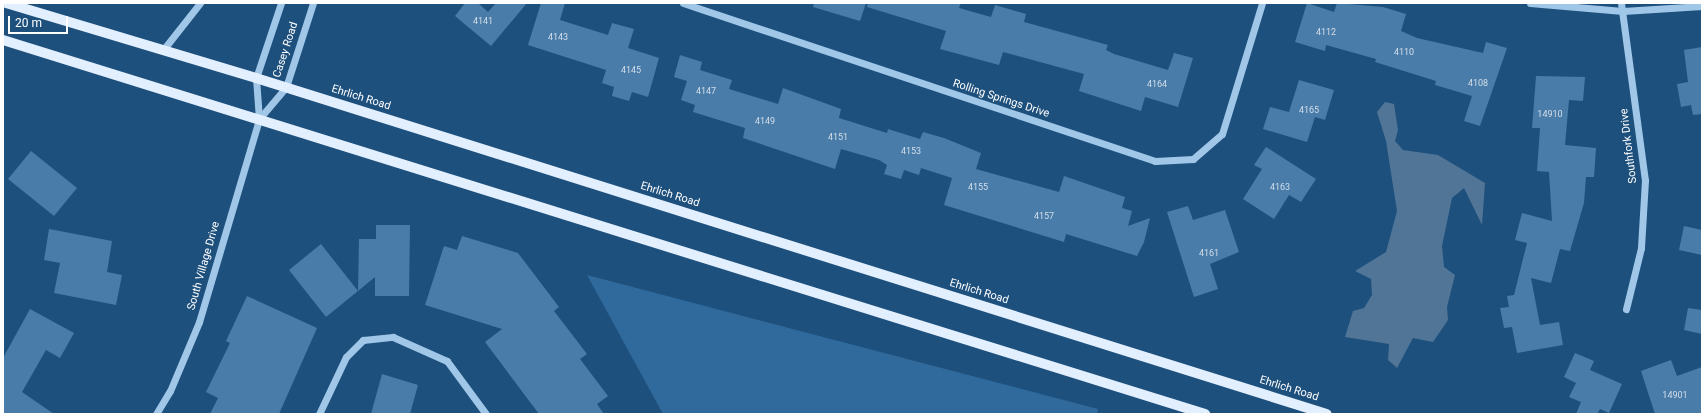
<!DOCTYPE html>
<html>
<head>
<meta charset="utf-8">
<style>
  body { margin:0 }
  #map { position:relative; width:1705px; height:417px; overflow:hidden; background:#1e507d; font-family:Roboto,sans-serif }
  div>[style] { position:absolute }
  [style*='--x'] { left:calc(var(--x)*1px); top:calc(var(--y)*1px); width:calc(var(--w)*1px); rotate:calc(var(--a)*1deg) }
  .green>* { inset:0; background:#306a9c }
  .water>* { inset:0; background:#507597 }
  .building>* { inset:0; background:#4a7ca9 }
  .minor>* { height:7px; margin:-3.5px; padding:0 3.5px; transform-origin:3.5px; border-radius:3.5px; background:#a0c7e8 }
  .major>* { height:10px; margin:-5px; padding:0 5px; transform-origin:5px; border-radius:5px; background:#e2effe }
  span { translate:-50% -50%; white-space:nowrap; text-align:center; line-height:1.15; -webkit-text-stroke:3px #1e507d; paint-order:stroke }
  .number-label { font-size:9px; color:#d2deea }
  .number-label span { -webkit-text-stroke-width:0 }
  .street-label { font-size:11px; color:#fff }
  .frame { position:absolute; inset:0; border:4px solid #fff; pointer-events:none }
  .scale { position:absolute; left:8px; top:16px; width:60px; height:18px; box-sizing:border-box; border:2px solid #fff; border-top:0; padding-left:5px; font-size:12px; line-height:14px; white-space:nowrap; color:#fff; -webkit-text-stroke:3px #1e507d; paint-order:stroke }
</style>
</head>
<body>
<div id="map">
  <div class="green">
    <i style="clip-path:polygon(587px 275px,1098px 409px,1097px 414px,663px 414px)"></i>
  </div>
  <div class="water">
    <i style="clip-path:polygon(1385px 102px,1394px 104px,1398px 130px,1395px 141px,1403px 150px,1438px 155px,1485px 183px,1482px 225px,1464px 188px,1452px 198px,1442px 246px,1444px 267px,1455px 275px,1447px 307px,1448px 320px,1433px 342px,1413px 338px,1397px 368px,1388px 360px,1389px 344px,1345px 337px,1353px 311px,1364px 308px,1372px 295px,1371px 279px,1355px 271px,1386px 252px,1397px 211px,1386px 141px,1377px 112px)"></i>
  </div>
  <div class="building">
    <i style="clip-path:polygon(465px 3px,478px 3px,488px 12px,496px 3px,527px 3px,491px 46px,455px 16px)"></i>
    <i style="clip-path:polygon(541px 3px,565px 3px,560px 20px,608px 35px,612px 23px,634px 29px,628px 48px,659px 58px,648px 97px,632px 92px,629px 101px,612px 96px,614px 87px,602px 83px,606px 70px,528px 45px)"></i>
    <i style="clip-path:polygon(814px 3px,866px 3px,860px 21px,813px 7px)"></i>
    <i style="clip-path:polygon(868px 3px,961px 3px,959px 8px,991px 17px,995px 5px,1026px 14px,1024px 22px,1108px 45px,1106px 50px,1114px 54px,1168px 70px,1174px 53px,1193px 58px,1178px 107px,1145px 97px,1141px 111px,1079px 91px,1084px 74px,1003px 52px,999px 65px,940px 49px,946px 31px,867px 7px)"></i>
    <i style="clip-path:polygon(1307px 3px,1334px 12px,1337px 3px,1383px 7px,1406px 14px,1401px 31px,1417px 38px,1483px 53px,1486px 42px,1507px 48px,1480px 126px,1464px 121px,1472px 96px,1435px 85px,1436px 81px,1375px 62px,1376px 59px,1326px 45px,1325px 51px,1295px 42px)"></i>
    <i style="clip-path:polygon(1702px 47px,1702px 114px,1693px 115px,1691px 105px,1681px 107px,1677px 84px,1688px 82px,1684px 50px)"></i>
    <i style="clip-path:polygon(680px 55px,702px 62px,700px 70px,732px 80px,729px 89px,778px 104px,783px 88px,841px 109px,839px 118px,887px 133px,888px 129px,920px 139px,923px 132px,944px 138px,981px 153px,976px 169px,1059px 192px,1064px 176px,1125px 197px,1122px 208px,1132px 211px,1128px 226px,1150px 218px,1144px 242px,1137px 256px,1066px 234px,1064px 242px,944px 205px,952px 178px,921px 168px,919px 175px,904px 170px,901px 179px,884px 174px,887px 165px,879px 160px,841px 149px,835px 169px,743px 138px,745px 128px,693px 112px,695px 105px,681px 100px,687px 81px,674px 77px)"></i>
    <i style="clip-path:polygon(1536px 76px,1585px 77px,1583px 101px,1569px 100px,1565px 145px,1596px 148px,1594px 177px,1586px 177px,1584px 203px,1570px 251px,1560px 249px,1551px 283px,1531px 278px,1540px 325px,1559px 322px,1563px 345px,1517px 353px,1512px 327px,1504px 328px,1500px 308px,1509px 307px,1507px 296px,1514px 295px,1527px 243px,1515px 240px,1522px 213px,1552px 221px,1549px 172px,1537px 171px,1540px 128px,1532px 128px)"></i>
    <i style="clip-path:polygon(1299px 80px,1334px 90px,1325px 120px,1315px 117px,1307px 142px,1263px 129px,1270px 107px,1289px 112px)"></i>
    <i style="clip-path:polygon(1266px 147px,1316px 179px,1301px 202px,1289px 195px,1274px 219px,1243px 199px,1262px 169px,1254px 165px)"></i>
    <i style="clip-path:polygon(31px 151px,77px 188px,54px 216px,8px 179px)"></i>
    <i style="clip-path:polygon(1188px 206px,1193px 220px,1225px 210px,1239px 252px,1210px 264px,1218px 289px,1194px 297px,1167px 212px)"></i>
    <i style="clip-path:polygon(376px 225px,410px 225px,409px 296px,375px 296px,375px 277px,358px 291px,359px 239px,376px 239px)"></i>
    <i style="clip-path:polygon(1684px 226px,1702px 230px,1702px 255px,1679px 250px)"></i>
    <i style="clip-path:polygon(49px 229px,112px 241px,107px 272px,122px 275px,116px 305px,54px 293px,60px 263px,44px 260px)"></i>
    <i style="clip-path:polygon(462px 236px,518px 253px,559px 307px,554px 311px,587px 354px,580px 359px,608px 396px,597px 404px,604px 414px,539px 414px,485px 342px,502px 329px,425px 305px,444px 246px,457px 250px)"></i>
    <i style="clip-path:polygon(321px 244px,358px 291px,326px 317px,289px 270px)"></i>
    <i style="clip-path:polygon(247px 296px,317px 328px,279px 414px,210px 414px,218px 398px,206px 392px,230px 343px,226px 341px)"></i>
    <i style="clip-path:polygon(1688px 308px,1702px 310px,1702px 334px,1684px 330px)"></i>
    <i style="clip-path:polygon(30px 309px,74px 333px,60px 358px,46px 350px,22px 392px,54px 414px,3px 414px,3px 358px)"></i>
    <i style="clip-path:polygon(1575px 353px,1594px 361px,1590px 370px,1622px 384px,1609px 413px,1600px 409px,1597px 414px,1576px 414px,1581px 402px,1569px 397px,1576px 383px,1564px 377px)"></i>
    <i style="clip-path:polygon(1671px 360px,1677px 376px,1702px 367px,1702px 414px,1655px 414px,1641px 371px)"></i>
    <i style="clip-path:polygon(382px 374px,418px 385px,410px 414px,371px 414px)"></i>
  </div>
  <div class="minor">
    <i style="--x:683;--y:3;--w:498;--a:18.5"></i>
    <i style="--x:1155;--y:161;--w:38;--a:-3"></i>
    <i style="--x:1193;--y:159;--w:38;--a:-41"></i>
    <i style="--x:1222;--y:134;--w:137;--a:-73"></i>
    <i style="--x:1530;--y:3;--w:93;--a:4.9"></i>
    <i style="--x:1623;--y:11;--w:79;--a:-3.6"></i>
    <i style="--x:1621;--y:3;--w:179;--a:82.3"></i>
    <i style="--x:1645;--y:180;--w:68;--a:93.4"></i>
    <i style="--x:1641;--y:248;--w:63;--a:103.8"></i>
    <i style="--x:163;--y:50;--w:60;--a:-51.8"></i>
    <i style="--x:259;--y:119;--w:42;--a:-49.8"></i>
    <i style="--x:286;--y:87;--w:88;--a:-72.2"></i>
    <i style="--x:156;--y:414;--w:27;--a:-59"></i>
    <i style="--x:170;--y:391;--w:75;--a:-67.2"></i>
    <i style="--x:199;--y:322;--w:212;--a:-73.5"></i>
    <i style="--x:259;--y:119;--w:41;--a:-94.2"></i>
    <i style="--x:256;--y:78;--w:79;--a:-71.6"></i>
    <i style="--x:319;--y:414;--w:63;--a:-64.7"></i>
    <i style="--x:346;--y:357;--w:24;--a:-45"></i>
    <i style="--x:363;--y:340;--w:30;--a:-6"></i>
    <i style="--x:393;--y:337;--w:59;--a:24"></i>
    <i style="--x:447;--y:361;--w:66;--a:53.7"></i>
  </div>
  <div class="major">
    <i style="--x:6;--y:3;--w:261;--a:16.7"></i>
    <i style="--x:256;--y:78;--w:1122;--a:17.42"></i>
    <i style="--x:3;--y:40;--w:1259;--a:17.28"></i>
  </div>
  <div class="number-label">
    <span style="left:483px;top:21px">4141</span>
    <span style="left:1326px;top:32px">4112</span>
    <span style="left:558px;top:37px">4143</span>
    <span style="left:1404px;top:52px">4110</span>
    <span style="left:631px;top:70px">4145</span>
    <span style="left:1478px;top:83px">4108</span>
    <span style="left:1157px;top:84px">4164</span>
    <span style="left:706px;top:91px">4147</span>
    <span style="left:1309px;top:110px">4165</span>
    <span style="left:1550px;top:114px">14910</span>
    <span style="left:765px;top:121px">4149</span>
    <span style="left:838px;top:137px">4151</span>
    <span style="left:911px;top:151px">4153</span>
    <span style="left:978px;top:187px">4155</span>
    <span style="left:1280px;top:187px">4163</span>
    <span style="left:1044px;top:216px">4157</span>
    <span style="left:1209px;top:253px">4161</span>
    <span style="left:1675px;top:395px">14901</span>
  </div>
  <div class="street-label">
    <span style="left:286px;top:50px;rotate:-72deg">Casey Road</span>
    <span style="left:361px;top:98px;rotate:17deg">Ehrlich Road</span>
    <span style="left:1001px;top:99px;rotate:18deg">Rolling Springs Drive</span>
    <span style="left:1629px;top:146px;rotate:-97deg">Southfork Drive</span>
    <span style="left:670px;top:195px;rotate:17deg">Ehrlich Road</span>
    <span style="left:204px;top:266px;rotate:-74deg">South Village Drive</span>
    <span style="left:979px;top:292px;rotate:17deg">Ehrlich Road</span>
    <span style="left:1289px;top:389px;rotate:17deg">Ehrlich Road</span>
  </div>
  <div class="frame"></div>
  <div class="scale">20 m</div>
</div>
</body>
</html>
